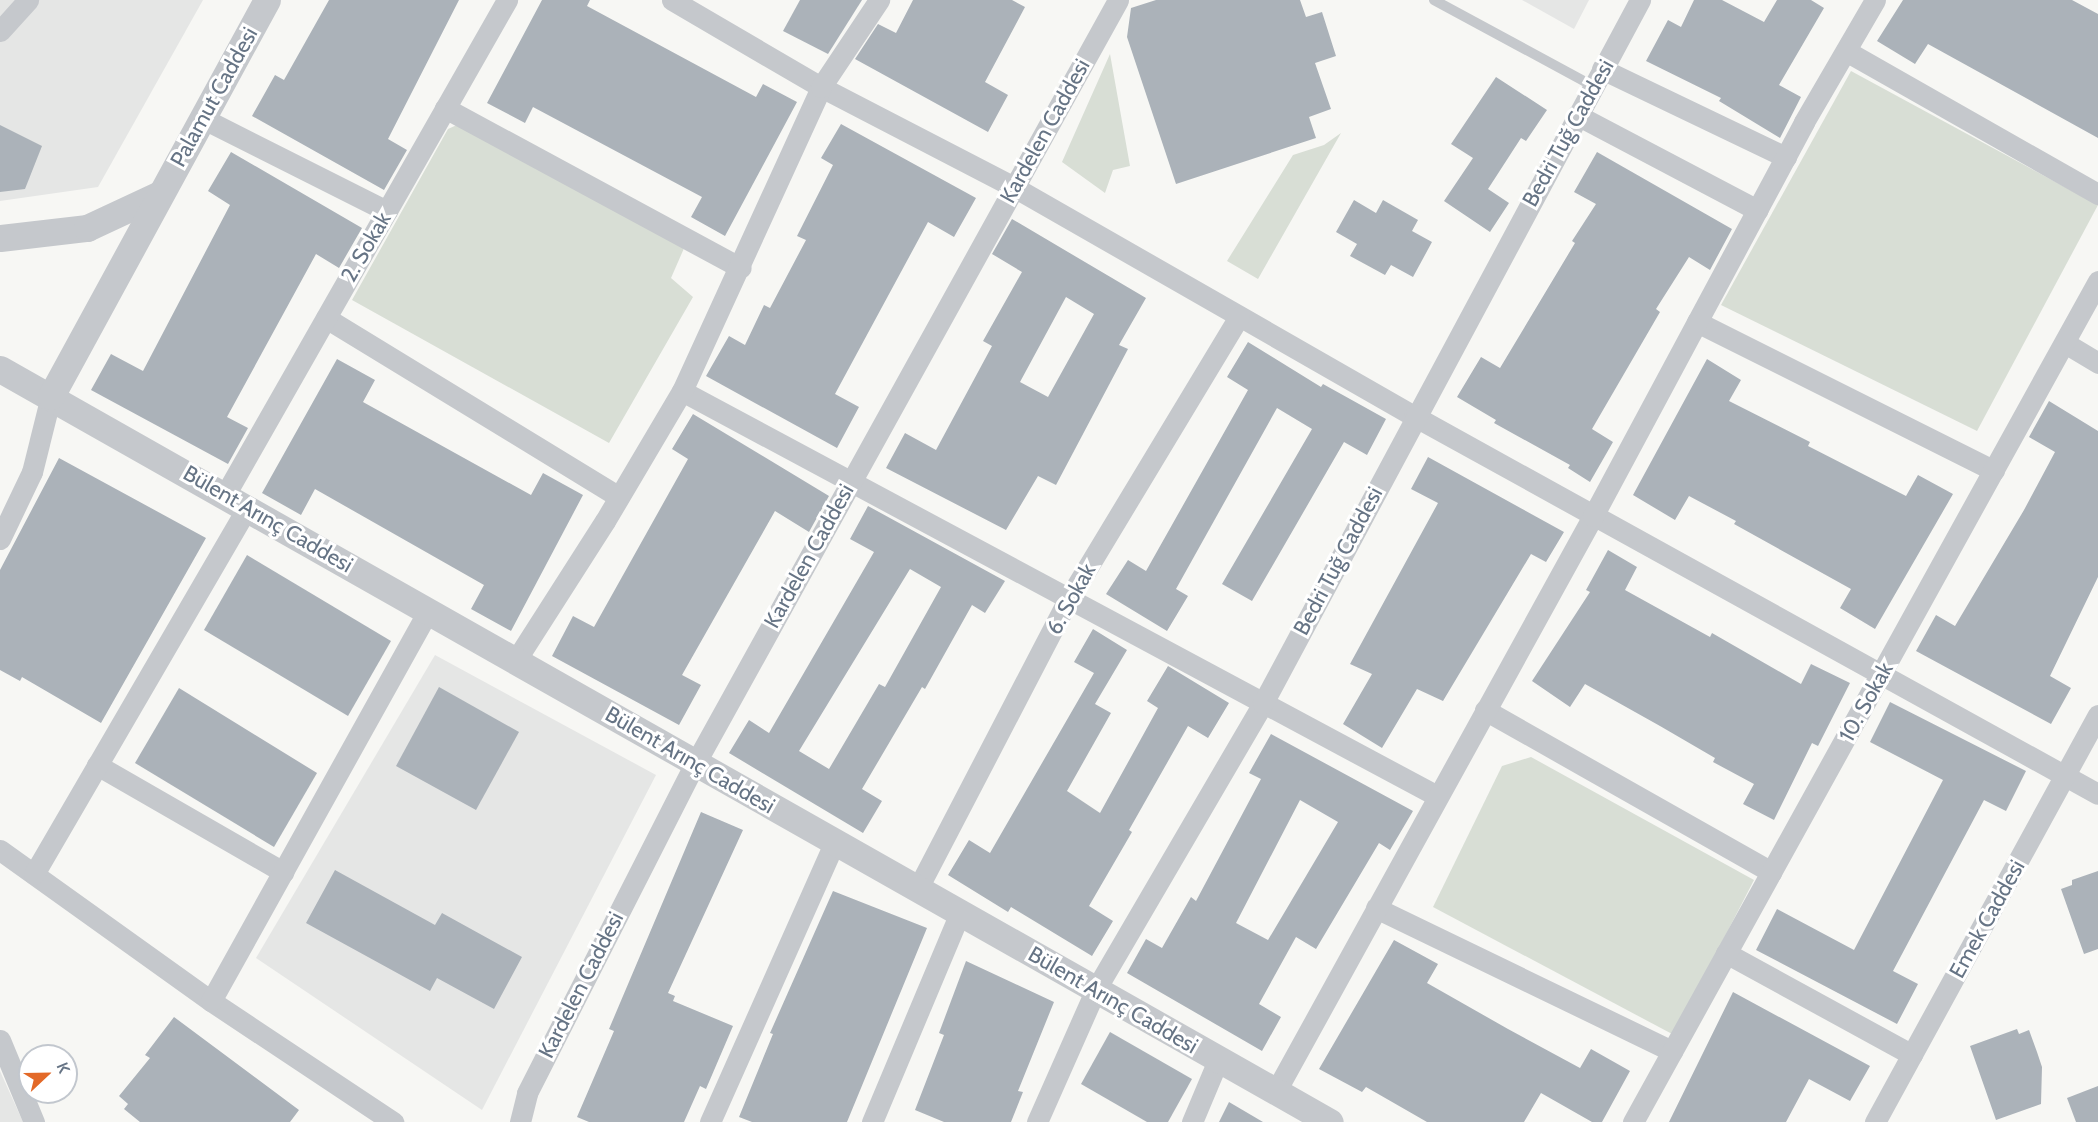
<!DOCTYPE html>
<html>
<head>
<meta charset="utf-8">
<style>
  body { margin:0 }
  #map { position:relative; width:2098px; height:1122px; overflow:hidden; background:#f7f7f4; font-family:Cabin,sans-serif }
  div>[style] { position:absolute }
  [style*='--x'] { left:calc(var(--x)*1px); top:calc(var(--y)*1px); width:calc(var(--w)*1px); rotate:calc(var(--a)*1deg) }
  .built>* { inset:0; background:#e5e6e5 }
  .green>* { inset:0; background:#d8ded5 }
  .building>* { inset:0; background:#abb2b9 }
  .service>* { height:10px; margin:-5px; padding:0 5px; transform-origin:5px; border-radius:5px; background:#c5c8cc }
  .minor>* { height:21px; margin:-10.5px; padding:0 10.5px; transform-origin:10.5px; border-radius:10.5px; background:#c5c8cc }
  .tertiary>* { height:27px; margin:-13.5px; padding:0 13.5px; transform-origin:13.5px; border-radius:13.5px; background:#c5c8cc }
  span { translate:-50% -50%; white-space:nowrap; text-align:center; line-height:1.15; -webkit-text-stroke:6px #fff; paint-order:stroke }
  .street-label { font-size:22px; color:#667485 }
  .north { position:absolute; left:18px; top:1044px; width:60px; height:60px; box-sizing:border-box; background:#fff; border:2px solid #c2c7ce; border-radius:50%; rotate:68deg; font-size:16px; font-weight:700; line-height:24px; text-align:center; color:#667485 }
  .north::after { content:''; display:block; margin:auto; width:21px; height:27px; background:#e36928; clip-path:polygon(50% 0,100% 100%,50% 72%,0 100%) }
</style>
</head>
<body>
<div id="map">
  <div class="built">
    <i style="clip-path:polygon(0 0,203px 0,98px 187px,0 201px)"></i>
    <i style="clip-path:polygon(1522px 0,1589px 0,1574px 29px)"></i>
    <i style="clip-path:polygon(435px 655px,656px 775px,482px 1110px,256px 958px)"></i>
    <i style="clip-path:polygon(0 1071px,23px 1122px,0 1122px)"></i>
  </div>
  <div class="green">
    <i style="clip-path:polygon(1110px 54px,1130px 166px,1113px 170px,1105px 193px,1062px 162px)"></i>
    <i style="clip-path:polygon(1851px 71px,2098px 205px,1977px 431px,1721px 305px)"></i>
    <i style="clip-path:polygon(459px 124px,685px 246px,671px 278px,693px 297px,609px 443px,352px 300px,448px 129px)"></i>
    <i style="clip-path:polygon(1341px 133px,1258px 279px,1227px 261px,1293px 155px,1324px 145px)"></i>
    <i style="clip-path:polygon(1531px 757px,1754px 880px,1674px 1035px,1433px 907px,1502px 766px)"></i>
  </div>
  <div class="building">
    <i style="clip-path:polygon(329px 0,459px 0,388px 139px,407px 150px,384px 190px,252px 116px,275px 75px,284px 80px)"></i>
    <i style="clip-path:polygon(542px 0,590px 0,587px 6px,756px 97px,763px 84px,797px 102px,725px 236px,691px 217px,702px 197px,533px 107px,525px 123px,487px 103px)"></i>
    <i style="clip-path:polygon(800px 0,862px 0,828px 54px,783px 31px)"></i>
    <i style="clip-path:polygon(913px 0,1012px 0,1025px 7px,985px 82px,1008px 95px,988px 132px,855px 59px,878px 24px,896px 33px)"></i>
    <i style="clip-path:polygon(1156px 0,1300px 0,1306px 17px,1322px 12px,1336px 56px,1315px 63px,1331px 109px,1309px 117px,1316px 138px,1176px 184px,1127px 37px,1131px 8px)"></i>
    <i style="clip-path:polygon(1694px 0,1722px 0,1764px 22px,1777px 0,1811px 0,1824px 8px,1779px 85px,1801px 97px,1780px 138px,1719px 101px,1721px 98px,1646px 61px,1668px 20px,1681px 27px)"></i>
    <i style="clip-path:polygon(1903px 0,2072px 0,2098px 14px,2098px 138px,1928px 44px,1915px 64px,1877px 41px)"></i>
    <i style="clip-path:polygon(1496px 77px,1547px 110px,1526px 141px,1521px 138px,1488px 189px,1509px 203px,1490px 232px,1444px 201px,1473px 158px,1451px 144px)"></i>
    <i style="clip-path:polygon(841px 124px,976px 198px,954px 237px,928px 222px,835px 394px,859px 407px,837px 448px,706px 376px,729px 336px,745px 345px,764px 305px,770px 308px,806px 240px,797px 236px,833px 165px,821px 158px)"></i>
    <i style="clip-path:polygon(0 125px,42px 146px,25px 189px,0 192px)"></i>
    <i style="clip-path:polygon(231px 152px,362px 228px,339px 268px,316px 254px,227px 417px,248px 428px,228px 464px,91px 390px,111px 354px,143px 371px,230px 205px,208px 191px)"></i>
    <i style="clip-path:polygon(1597px 152px,1732px 229px,1710px 270px,1689px 257px,1656px 309px,1660px 312px,1592px 429px,1613px 442px,1590px 482px,1568px 468px,1570px 465px,1494px 423px,1496px 420px,1457px 397px,1481px 357px,1500px 368px,1575px 243px,1572px 241px,1596px 204px,1574px 192px)"></i>
    <i style="clip-path:polygon(1354px 200px,1376px 213px,1383px 200px,1418px 220px,1412px 231px,1432px 242px,1413px 277px,1391px 265px,1385px 275px,1350px 256px,1357px 244px,1336px 232px)"></i>
    <i style="clip-path:polygon(evenodd,1012px 219px,1146px 298px,1119px 345px,1128px 349px,1056px 485px,1038px 476px,1006px 530px,886px 468px,905px 433px,936px 450px,992px 346px,983px 341px,1022px 272px,992px 254px,1012px 219px,1066px 297px,1094px 314px,1048px 397px,1020px 382px,1066px 297px)"></i>
    <i style="clip-path:polygon(1248px 342px,1321px 387px,1323px 384px,1386px 419px,1367px 455px,1344px 442px,1252px 601px,1222px 584px,1312px 429px,1277px 408px,1176px 589px,1188px 596px,1167px 631px,1106px 594px,1128px 560px,1146px 571px,1248px 390px,1227px 377px)"></i>
    <i style="clip-path:polygon(337px 359px,375px 380px,363px 402px,531px 495px,543px 473px,583px 495px,511px 631px,471px 609px,484px 585px,315px 489px,301px 515px,262px 493px)"></i>
    <i style="clip-path:polygon(1707px 359px,1741px 380px,1729px 401px,1810px 442px,1808px 446px,1906px 496px,1918px 475px,1953px 494px,1875px 629px,1840px 608px,1851px 589px,1734px 524px,1736px 521px,1689px 496px,1675px 520px,1633px 495px)"></i>
    <i style="clip-path:polygon(2049px 401px,2098px 431px,2098px 577px,2050px 676px,2071px 688px,2051px 724px,1916px 651px,1936px 615px,1955px 626px,2024px 510px,2055px 452px,2029px 437px)"></i>
    <i style="clip-path:polygon(693px 414px,829px 496px,809px 532px,775px 511px,682px 675px,701px 685px,679px 725px,552px 656px,573px 616px,594px 627px,688px 459px,672px 449px)"></i>
    <i style="clip-path:polygon(1428px 457px,1564px 532px,1546px 562px,1531px 554px,1443px 701px,1417px 689px,1382px 748px,1343px 724px,1372px 674px,1350px 664px,1438px 503px,1411px 489px)"></i>
    <i style="clip-path:polygon(59px 458px,206px 538px,101px 723px,22px 677px,20px 681px,0 670px,0 570px)"></i>
    <i style="clip-path:polygon(evenodd,868px 506px,1005px 581px,985px 613px,972px 605px,925px 689px,922px 687px,862px 789px,882px 801px,863px 833px,729px 753px,749px 720px,769px 733px,874px 552px,850px 539px,868px 506px,910px 569px,941px 587px,885px 687px,879px 684px,829px 769px,799px 751px,910px 569px)"></i>
    <i style="clip-path:polygon(1608px 550px,1637px 567px,1625px 590px,1710px 637px,1712px 633px,1801px 684px,1811px 664px,1850px 683px,1818px 746px,1812px 743px,1774px 820px,1743px 804px,1754px 784px,1713px 762px,1715px 758px,1660px 726px,1585px 684px,1570px 707px,1532px 681px,1590px 592px,1586px 590px)"></i>
    <i style="clip-path:polygon(247px 555px,391px 641px,348px 716px,204px 630px)"></i>
    <i style="clip-path:polygon(1093px 629px,1127px 650px,1095px 704px,1111px 713px,1067px 791px,1100px 813px,1158px 708px,1147px 701px,1168px 666px,1229px 703px,1208px 738px,1188px 726px,1129px 830px,1132px 832px,1089px 906px,1113px 921px,1092px 956px,1011px 907px,1008px 912px,948px 875px,969px 840px,990px 853px,1094px 673px,1074px 662px)"></i>
    <i style="clip-path:polygon(439px 687px,519px 732px,476px 810px,396px 766px)"></i>
    <i style="clip-path:polygon(179px 688px,317px 773px,274px 847px,135px 763px)"></i>
    <i style="clip-path:polygon(1890px 702px,2026px 771px,2006px 811px,1984px 800px,1893px 971px,1918px 984px,1897px 1024px,1756px 950px,1777px 909px,1854px 950px,1943px 780px,1870px 742px)"></i>
    <i style="clip-path:polygon(evenodd,1271px 734px,1413px 811px,1390px 850px,1379px 843px,1316px 949px,1296px 937px,1259px 1004px,1281px 1017px,1262px 1051px,1127px 973px,1146px 939px,1162px 948px,1191px 897px,1196px 901px,1261px 779px,1249px 773px,1271px 734px,1300px 800px,1338px 822px,1268px 940px,1236px 923px,1300px 800px)"></i>
    <i style="clip-path:polygon(701px 812px,743px 830px,668px 993px,675px 996px,673px 1001px,733px 1026px,706px 1089px,700px 1086px,684px 1122px,589px 1122px,577px 1117px,614px 1031px,609px 1029px)"></i>
    <i style="clip-path:polygon(335px 870px,435px 925px,442px 913px,522px 957px,494px 1009px,437px 978px,430px 991px,306px 923px)"></i>
    <i style="clip-path:polygon(2098px 871px,2098px 949px,2084px 954px,2061px 889px,2072px 885px,2072px 880px)"></i>
    <i style="clip-path:polygon(833px 891px,927px 928px,847px 1122px,752px 1122px,739px 1117px,773px 1034px,770px 1033px)"></i>
    <i style="clip-path:polygon(1394px 940px,1438px 964px,1427px 983px,1508px 1029px,1580px 1068px,1591px 1049px,1630px 1071px,1602px 1122px,1592px 1122px,1541px 1093px,1524px 1122px,1427px 1122px,1366px 1087px,1362px 1092px,1319px 1069px)"></i>
    <i style="clip-path:polygon(966px 961px,1054px 1002px,1018px 1091px,1023px 1092px,1011px 1122px,944px 1122px,915px 1110px,944px 1035px,939px 1033px)"></i>
    <i style="clip-path:polygon(1733px 992px,1870px 1066px,1850px 1101px,1809px 1079px,1786px 1122px,1669px 1122px)"></i>
    <i style="clip-path:polygon(174px 1017px,299px 1110px,290px 1122px,140px 1122px,124px 1109px,128px 1104px,119px 1096px,150px 1058px,145px 1055px)"></i>
    <i style="clip-path:polygon(2017px 1029px,2019px 1034px,2029px 1030px,2037px 1052px,2042px 1067px,2041px 1104px,1996px 1120px,1970px 1046px)"></i>
    <i style="clip-path:polygon(1110px 1032px,1192px 1079px,1168px 1122px,1147px 1122px,1081px 1084px)"></i>
    <i style="clip-path:polygon(2098px 1086px,2098px 1122px,2076px 1122px,2067px 1098px)"></i>
    <i style="clip-path:polygon(1229px 1102px,1263px 1122px,1219px 1122px)"></i>
  </div>
  <div class="service">
    <i style="--x:1434;--y:0;--w:181;--a:28.4"></i>
  </div>
  <div class="minor">
    <i style="--x:672;--y:0;--w:173;--a:30.3"></i>
    <i style="--x:821;--y:87;--w:217;--a:27.4"></i>
    <i style="--x:1014;--y:187;--w:461;--a:29.8"></i>
    <i style="--x:1414;--y:416;--w:781;--a:28.93"></i>
    <i style="--x:0;--y:31;--w:42;--a:-47.9"></i>
    <i style="--x:1846;--y:51;--w:290;--a:29.6"></i>
    <i style="--x:1602;--y:69;--w:204;--a:25.6"></i>
    <i style="--x:445;--y:108;--w:336;--a:28.4"></i>
    <i style="--x:1577;--y:115;--w:204;--a:27.8"></i>
    <i style="--x:202;--y:118;--w:207;--a:26.7"></i>
    <i style="--x:326;--y:318;--w:342;--a:31.4"></i>
    <i style="--x:1697;--y:322;--w:332;--a:26.6"></i>
    <i style="--x:2065;--y:343;--w:39;--a:31"></i>
    <i style="--x:682;--y:391;--w:857;--a:28.21"></i>
    <i style="--x:225;--y:495;--w:570;--a:-60.33"></i>
    <i style="--x:0;--y:539;--w:74;--a:-64.5"></i>
    <i style="--x:32;--y:472;--w:78;--a:-76"></i>
    <i style="--x:516;--y:660;--w:165;--a:-57.4"></i>
    <i style="--x:605;--y:521;--w:151;--a:-59.4"></i>
    <i style="--x:682;--y:391;--w:334;--a:-65.4"></i>
    <i style="--x:821;--y:87;--w:105;--a:-56.3"></i>
    <i style="--x:1485;--y:710;--w:329;--a:29.5"></i>
    <i style="--x:97;--y:765;--w:215;--a:29.9"></i>
    <i style="--x:0;--y:850;--w:259;--a:35.6"></i>
    <i style="--x:211;--y:1001;--w:219;--a:33.6"></i>
    <i style="--x:34;--y:874;--w:423;--a:-59.8"></i>
    <i style="--x:918;--y:888;--w:325;--a:-62.5"></i>
    <i style="--x:1068;--y:600;--w:331;--a:-58.9"></i>
    <i style="--x:1376;--y:908;--w:329;--a:25.8"></i>
    <i style="--x:1726;--y:953;--w:212;--a:28.7"></i>
    <i style="--x:211;--y:1001;--w:448;--a:-60.9"></i>
    <i style="--x:0;--y:1040;--w:89;--a:67.5"></i>
    <i style="--x:1276;--y:1091;--w:657;--a:-61.13"></i>
    <i style="--x:1593;--y:516;--w:447;--a:-61.8"></i>
    <i style="--x:1804;--y:122;--w:141;--a:-59.8"></i>
    <i style="--x:520;--y:1122;--w:30;--a:-76"></i>
    <i style="--x:527;--y:1093;--w:372;--a:-63"></i>
    <i style="--x:696;--y:762;--w:871;--a:-61.02"></i>
    <i style="--x:710;--y:1122;--w:305;--a:-66"></i>
    <i style="--x:872;--y:1122;--w:227;--a:-67.2"></i>
    <i style="--x:1037;--y:1122;--w:145;--a:-66.1"></i>
    <i style="--x:1096;--y:989;--w:331;--a:-59.7"></i>
    <i style="--x:1263;--y:703;--w:798;--a:-61.8"></i>
    <i style="--x:1192;--y:1122;--w:67;--a:-67.2"></i>
    <i style="--x:1633;--y:1122;--w:961;--a:-61.06"></i>
    <i style="--x:1875;--y:1122;--w:464;--a:-61.3"></i>
  </div>
  <div class="tertiary">
    <i style="--x:0;--y:238;--w:88;--a:-6.6"></i>
    <i style="--x:87;--y:228;--w:81;--a:-25"></i>
    <i style="--x:0;--y:369;--w:1528;--a:29.52"></i>
    <i style="--x:51;--y:396;--w:451;--a:-61.4"></i>
  </div>
  <div class="street-label">
    <span style="left:214px;top:97px;rotate:-61deg">Palamut Caddesi</span>
    <span style="left:1045px;top:131px;rotate:-61deg">Kardelen Caddesi</span>
    <span style="left:1568px;top:133px;rotate:-61deg">Bedri Tuğ Caddesi</span>
    <span style="left:366px;top:247px;rotate:-60deg">2. Sokak</span>
    <span style="left:268px;top:519px;rotate:30deg">Bülent Arınç Caddesi</span>
    <span style="left:809px;top:556px;rotate:-61deg">Kardelen Caddesi</span>
    <span style="left:1338px;top:561px;rotate:-62deg">Bedri Tuğ Caddesi</span>
    <span style="left:1071px;top:599px;rotate:-61deg">6. Sokak</span>
    <span style="left:1866px;top:702px;rotate:-61deg">10. Sokak</span>
    <span style="left:690px;top:760px;rotate:30deg">Bülent Arınç Caddesi</span>
    <span style="left:1987px;top:919px;rotate:-61deg">Emek Caddesi</span>
    <span style="left:581px;top:985px;rotate:-63deg">Kardelen Caddesi</span>
    <span style="left:1113px;top:1000px;rotate:30deg">Bülent Arınç Caddesi</span>
  </div>
  <div class="north">K</div>
</div>
</body>
</html>
